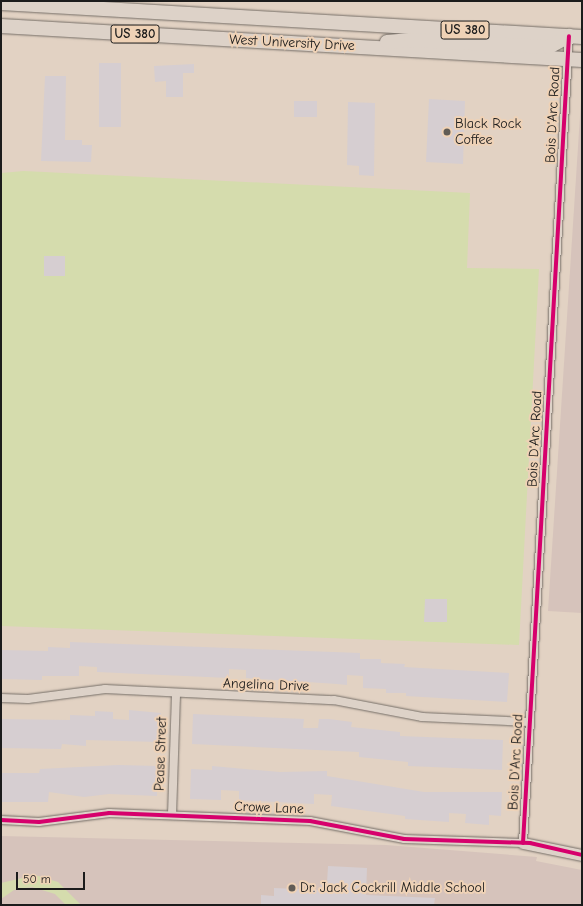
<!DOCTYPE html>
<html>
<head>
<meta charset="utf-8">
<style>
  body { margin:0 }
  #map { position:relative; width:583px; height:906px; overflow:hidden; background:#e2d2c3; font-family:"Comic Neue",sans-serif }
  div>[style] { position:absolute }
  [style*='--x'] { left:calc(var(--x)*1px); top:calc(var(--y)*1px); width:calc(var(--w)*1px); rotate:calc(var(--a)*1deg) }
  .built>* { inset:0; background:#d6c3bb }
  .green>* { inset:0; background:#d5dcad }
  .building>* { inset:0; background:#d6ced1 }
  .roads { filter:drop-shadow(0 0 1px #756e67) drop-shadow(0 0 1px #756e67) }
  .street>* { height:8px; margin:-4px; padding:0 4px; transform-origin:4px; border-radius:4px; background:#ddd2c8 }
  .secondary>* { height:11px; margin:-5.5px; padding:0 5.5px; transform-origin:5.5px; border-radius:5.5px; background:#ddd2c8 }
  .highway>* { height:14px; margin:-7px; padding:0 7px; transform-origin:7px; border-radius:7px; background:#ddd2c8 }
  .cycleway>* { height:4px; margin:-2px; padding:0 2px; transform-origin:2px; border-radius:2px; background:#d6006c }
  .dots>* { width:11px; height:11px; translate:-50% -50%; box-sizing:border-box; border:2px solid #efd2b6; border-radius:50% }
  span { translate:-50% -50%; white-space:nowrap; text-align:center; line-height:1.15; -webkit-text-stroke:4px #efd2b6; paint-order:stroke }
  .shield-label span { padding:1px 3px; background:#efd2b6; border:1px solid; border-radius:3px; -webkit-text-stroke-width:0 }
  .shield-label { font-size:13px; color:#1c1c1c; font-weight:700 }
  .street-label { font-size:14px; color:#1c1c1c }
  .poi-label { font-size:14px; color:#1c1c1c }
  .left { translate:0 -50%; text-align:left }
  .frame { position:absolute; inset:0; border:2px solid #1c1c1c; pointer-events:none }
  .scale { position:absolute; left:16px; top:872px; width:69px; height:18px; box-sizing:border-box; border:2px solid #1c1c1c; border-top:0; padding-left:5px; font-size:12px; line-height:14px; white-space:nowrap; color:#1c1c1c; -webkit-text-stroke:3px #efd2b6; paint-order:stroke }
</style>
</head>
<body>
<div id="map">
  <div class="built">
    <i style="clip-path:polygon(582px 85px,582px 613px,548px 611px)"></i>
    <i style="clip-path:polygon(1px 836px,386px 845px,537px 857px,536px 861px,582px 870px,582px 905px,1px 905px)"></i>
  </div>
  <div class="green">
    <i style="clip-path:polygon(24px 171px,470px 193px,467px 268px,539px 269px,519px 645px,1px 626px,1px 173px)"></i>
    <i style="clip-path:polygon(35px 875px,58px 882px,81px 905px,66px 905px,55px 894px,32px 887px,14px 890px,1px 899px,1px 883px)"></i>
  </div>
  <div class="building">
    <i style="clip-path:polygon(99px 63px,121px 63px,121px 127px,99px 127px)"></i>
    <i style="clip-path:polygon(194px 64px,194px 73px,183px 73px,183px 97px,166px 97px,166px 81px,155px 82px,154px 66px)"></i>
    <i style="clip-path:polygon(45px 76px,66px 76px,65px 140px,82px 140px,82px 145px,92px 145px,91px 162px,41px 161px)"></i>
    <i style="clip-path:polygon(429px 99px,465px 101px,463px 164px,426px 162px)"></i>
    <i style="clip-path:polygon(294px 101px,317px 101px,317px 117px,294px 117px)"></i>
    <i style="clip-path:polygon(348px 102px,375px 103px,374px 176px,359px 175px,359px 166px,347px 165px)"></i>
    <i style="clip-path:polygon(44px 256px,65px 256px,65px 276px,44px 276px)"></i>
    <i style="clip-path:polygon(425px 599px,447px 599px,447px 622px,424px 622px)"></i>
    <i style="clip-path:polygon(70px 642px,360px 653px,360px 659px,381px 659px,381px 663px,405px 664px,404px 667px,509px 673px,507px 702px,406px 696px,406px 693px,386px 693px,386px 689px,363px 688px,363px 676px,347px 675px,347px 685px,337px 684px,246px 678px,246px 670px,229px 669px,229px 678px,97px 672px,97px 667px,79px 666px,79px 676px,42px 676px,42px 680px,1px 679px,2px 650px,48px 651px,48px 647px,70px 648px)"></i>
    <i style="clip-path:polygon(129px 710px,161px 713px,159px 742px,86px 740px,86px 746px,62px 744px,61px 749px,1px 748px,1px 719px,70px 720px,70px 715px,95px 716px,95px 711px,113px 712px,113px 719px,129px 720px)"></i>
    <i style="clip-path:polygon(193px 714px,304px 719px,303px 728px,318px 728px,319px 719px,329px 719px,352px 722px,351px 727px,400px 732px,400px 736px,503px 740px,502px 770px,408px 766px,408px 762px,359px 757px,359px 752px,192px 744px)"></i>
    <i style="clip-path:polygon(118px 765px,158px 766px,157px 796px,109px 794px,84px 797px,49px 792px,48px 802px,1px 802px,1px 773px,39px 773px,40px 769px)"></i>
    <i style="clip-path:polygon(212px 766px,280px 772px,327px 771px,327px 776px,424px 792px,502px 792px,501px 816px,489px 815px,489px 825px,465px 823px,466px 814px,449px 813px,449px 822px,405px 819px,405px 816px,331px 806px,332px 795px,314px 794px,314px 804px,239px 800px,239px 791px,221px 790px,221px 800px,190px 799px,191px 769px,212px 770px)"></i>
    <i style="clip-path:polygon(328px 866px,367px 868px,366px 895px,435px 898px,434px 905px,261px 905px,261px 895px,274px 896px,274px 888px,320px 890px,321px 883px,327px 883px)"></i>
  </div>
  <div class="roads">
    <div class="street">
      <i style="--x:1;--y:698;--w:27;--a:2"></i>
      <i style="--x:28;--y:699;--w:78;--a:-7.4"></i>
      <i style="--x:105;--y:689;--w:229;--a:2.8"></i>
      <i style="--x:334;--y:700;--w:90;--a:10.9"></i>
      <i style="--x:422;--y:717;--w:107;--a:2.7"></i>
      <i style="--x:172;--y:815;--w:121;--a:-88.1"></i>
      <i style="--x:1;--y:820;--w:38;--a:3"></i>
      <i style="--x:39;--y:822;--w:71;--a:-7.3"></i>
      <i style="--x:109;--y:813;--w:201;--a:2.3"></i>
      <i style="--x:310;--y:821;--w:96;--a:10.8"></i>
      <i style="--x:404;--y:839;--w:119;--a:1.9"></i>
      <i style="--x:523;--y:843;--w:808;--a:-86.74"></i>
    </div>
    <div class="secondary">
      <i style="--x:523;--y:843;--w:60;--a:11.5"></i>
    </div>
    <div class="highway">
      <i style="--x:1;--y:3;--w:582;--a:3.35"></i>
      <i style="--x:1;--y:26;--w:582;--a:3.35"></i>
      <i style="--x:387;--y:42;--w:24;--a:-5"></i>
      <i style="--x:411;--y:40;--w:138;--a:2.9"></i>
      <i style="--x:549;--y:47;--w:23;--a:-29"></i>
    </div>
  </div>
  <div class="cycleway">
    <i style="--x:1;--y:820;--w:38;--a:3"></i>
    <i style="--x:39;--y:822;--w:71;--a:-7.3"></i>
    <i style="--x:109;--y:813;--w:201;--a:2.3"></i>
    <i style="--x:310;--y:821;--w:96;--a:10.8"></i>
    <i style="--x:404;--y:839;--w:126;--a:1.8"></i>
    <i style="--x:530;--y:843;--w:53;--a:13"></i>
    <i style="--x:523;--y:843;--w:808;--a:-86.74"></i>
  </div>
  <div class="dots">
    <i style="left:447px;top:132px;background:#615c56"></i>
    <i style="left:292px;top:888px;background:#615c56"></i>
  </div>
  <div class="shield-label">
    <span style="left:465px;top:30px">US 380</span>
    <span style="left:135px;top:34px">US 380</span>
  </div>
  <div class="street-label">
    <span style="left:292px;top:43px;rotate:3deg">West University Drive</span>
    <span style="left:553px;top:115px;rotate:-87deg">Bois D'Arc Road</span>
    <span style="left:535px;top:439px;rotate:-87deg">Bois D'Arc Road</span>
    <span style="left:266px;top:685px;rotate:2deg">Angelina Drive</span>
    <span style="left:161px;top:754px;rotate:-88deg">Pease Street</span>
    <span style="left:516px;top:762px;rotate:-87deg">Bois D'Arc Road</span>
    <span style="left:269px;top:808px;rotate:2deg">Crowe Lane</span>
  </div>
  <div class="poi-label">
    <span class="left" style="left:455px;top:132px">Black Rock<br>Coffee</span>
    <span class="left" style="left:300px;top:888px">Dr. Jack Cockrill Middle School</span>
  </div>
  <div class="frame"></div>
  <div class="scale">50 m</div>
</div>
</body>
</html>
